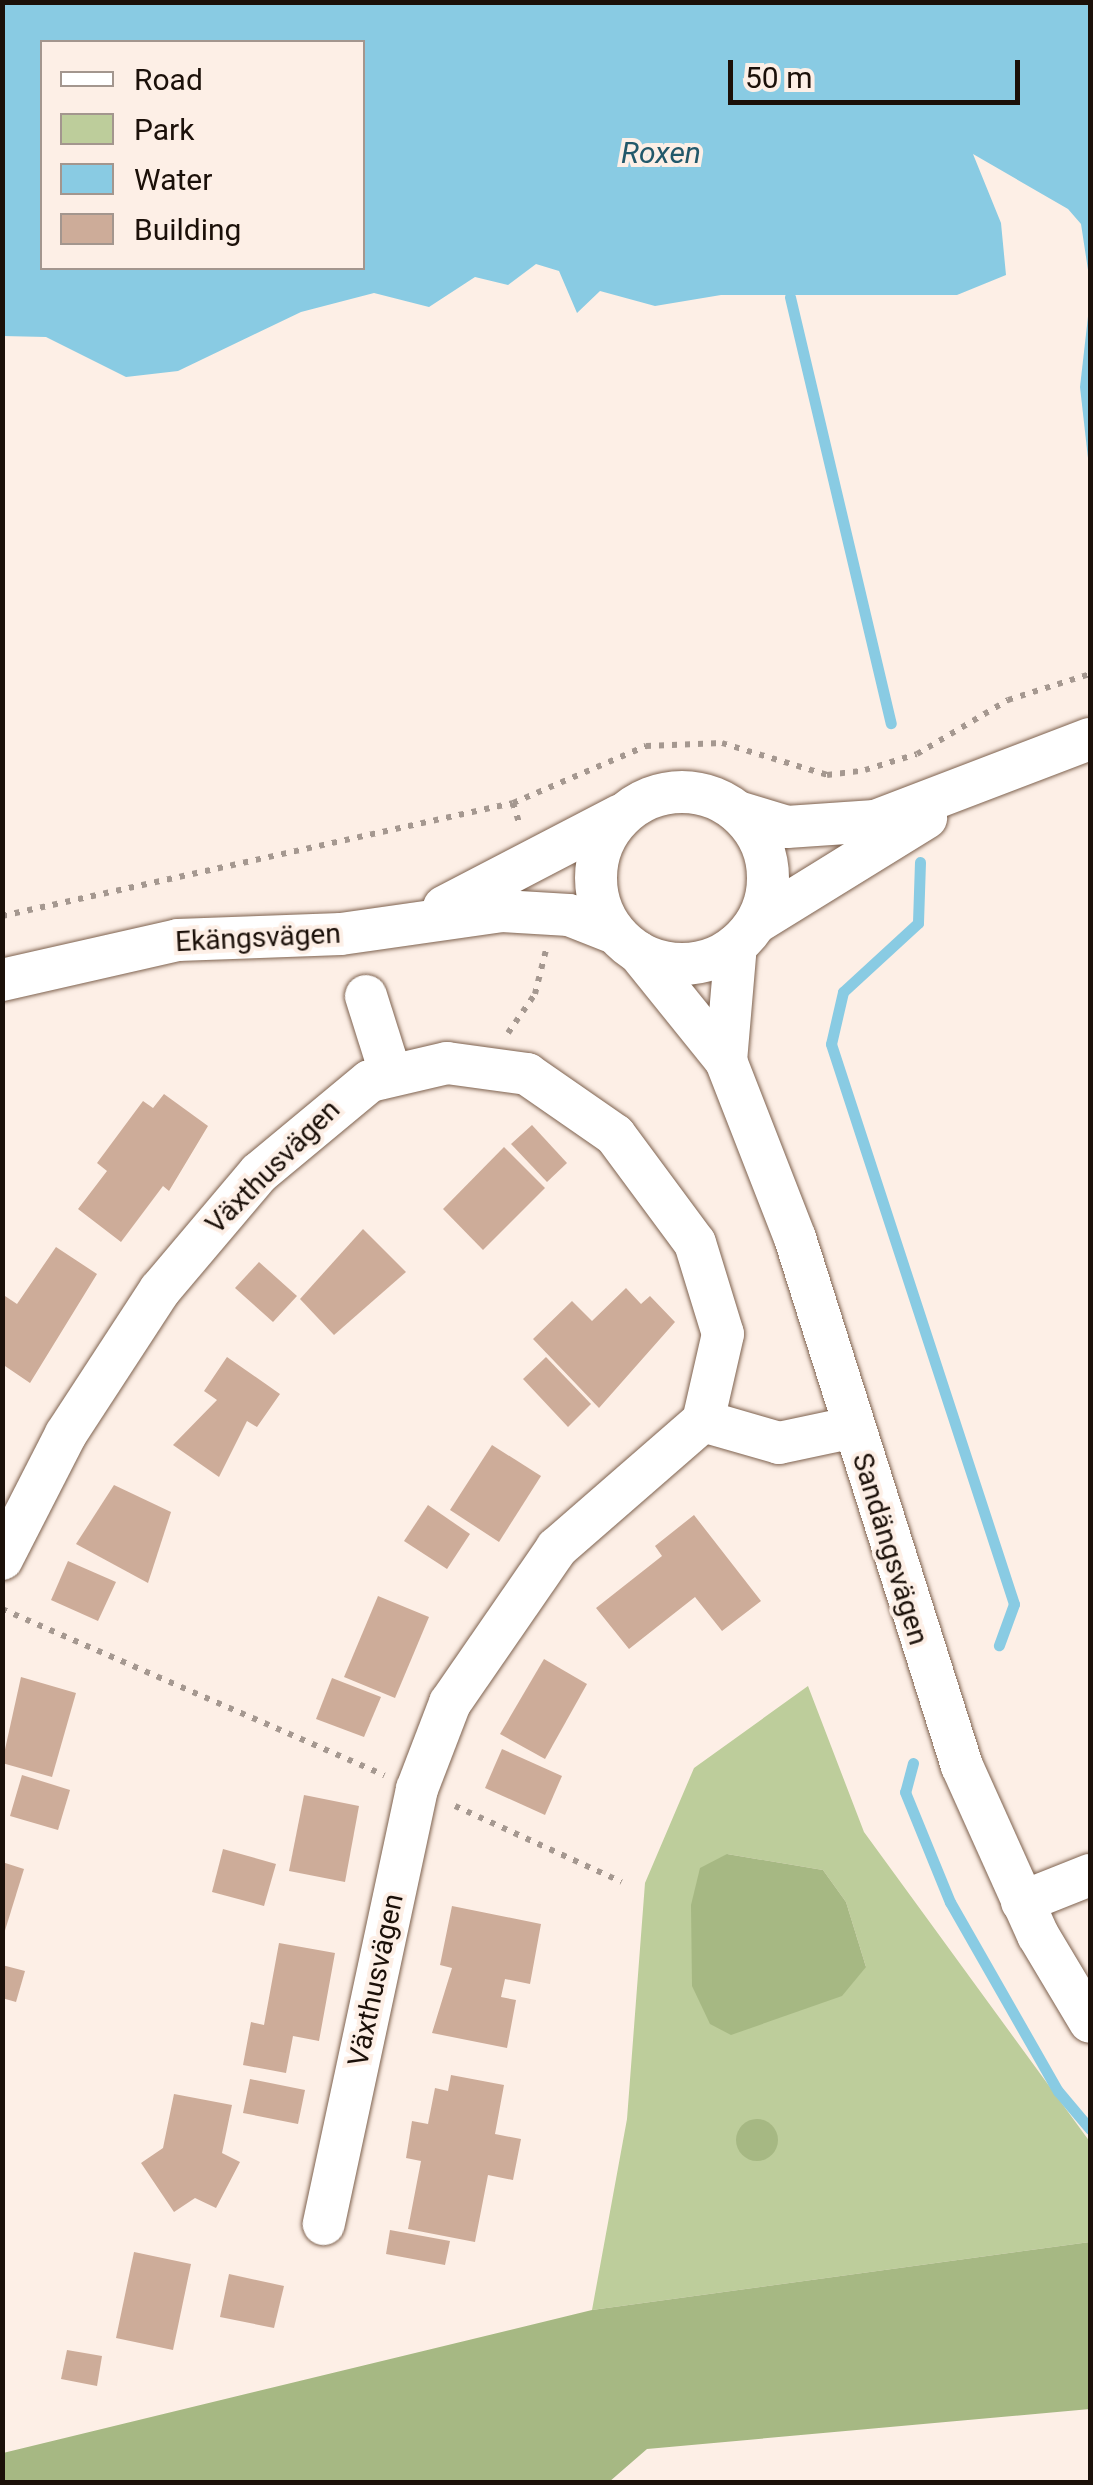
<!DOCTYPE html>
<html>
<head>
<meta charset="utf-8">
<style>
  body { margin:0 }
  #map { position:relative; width:1093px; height:2485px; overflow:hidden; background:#fdefe6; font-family:Roboto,sans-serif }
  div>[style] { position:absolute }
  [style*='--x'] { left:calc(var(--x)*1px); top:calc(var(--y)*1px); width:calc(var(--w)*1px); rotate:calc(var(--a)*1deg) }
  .green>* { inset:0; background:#bdcd9b }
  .forest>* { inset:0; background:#a6b883 }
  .round { border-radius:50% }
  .water>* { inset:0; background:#89cbe3 }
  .stream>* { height:11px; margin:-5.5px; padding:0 5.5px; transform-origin:5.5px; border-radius:5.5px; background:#89cbe3 }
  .building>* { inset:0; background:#cdac99 }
  .path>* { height:6px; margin-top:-3px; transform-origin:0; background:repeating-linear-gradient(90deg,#a59890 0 5px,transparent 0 13px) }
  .roads { filter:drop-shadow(0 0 2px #7e624f) drop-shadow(0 0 2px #7e624f) }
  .minor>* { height:42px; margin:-21px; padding:0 21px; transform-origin:21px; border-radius:21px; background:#fff }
  .minor>.ring { margin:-21px; padding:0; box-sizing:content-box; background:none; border:42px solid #fff; border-radius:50% }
  span { translate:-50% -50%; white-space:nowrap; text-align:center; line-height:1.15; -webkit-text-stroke:8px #fdefe6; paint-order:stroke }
  .street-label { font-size:28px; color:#1b1009 }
  .water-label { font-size:30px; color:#22586a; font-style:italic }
  .frame { position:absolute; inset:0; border:5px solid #1b1009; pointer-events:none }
  .legend { position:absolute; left:40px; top:40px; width:325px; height:230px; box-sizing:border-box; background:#fdefe6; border:2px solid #a3968e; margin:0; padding:12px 18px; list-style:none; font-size:30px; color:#1b1009 }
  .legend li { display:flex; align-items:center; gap:20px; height:50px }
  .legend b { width:50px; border:2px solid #a3968e }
  .scale { position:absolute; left:728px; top:60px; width:292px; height:45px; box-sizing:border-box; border:5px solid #1b1009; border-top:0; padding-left:12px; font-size:30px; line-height:35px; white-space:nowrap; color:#1b1009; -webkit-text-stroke:8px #fdefe6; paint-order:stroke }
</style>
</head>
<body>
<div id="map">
  <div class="green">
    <i style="clip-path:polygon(evenodd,808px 1686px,864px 1832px,1090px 2142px,1090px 2242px,592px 2310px,627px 2119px,645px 1883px,694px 1768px,808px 1686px,727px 1854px,823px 1870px,846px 1902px,866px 1967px,727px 1854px)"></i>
  </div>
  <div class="forest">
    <i style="clip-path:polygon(727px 1854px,823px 1870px,846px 1902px,866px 1967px,842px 1996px,731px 2035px,710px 2024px,692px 1986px,691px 1905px,700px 1868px)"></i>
    <i class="round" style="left:736px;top:2119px;width:42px;height:42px"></i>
    <i style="clip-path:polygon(1090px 2242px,1090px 2409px,647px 2449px,609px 2482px,3px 2482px,3px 2453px,592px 2310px)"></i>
  </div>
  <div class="water">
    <i style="clip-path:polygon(evenodd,2px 3px,1090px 3px,1090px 283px,1081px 224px,1068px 209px,973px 154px,1001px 223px,1006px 275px,957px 295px,721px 295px,655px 306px,600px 291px,577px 313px,559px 271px,536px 264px,508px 285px,475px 277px,429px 307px,374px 293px,301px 312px,178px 371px,126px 377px,46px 337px,3px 336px,2px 3px,42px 42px,362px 42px,362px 268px,42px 268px,42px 42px)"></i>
    <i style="clip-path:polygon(1090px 299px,1090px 476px,1080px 387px)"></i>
  </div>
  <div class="stream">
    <i style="--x:790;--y:297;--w:438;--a:76.7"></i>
    <i style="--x:920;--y:862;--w:61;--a:91.9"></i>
    <i style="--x:918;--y:923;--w:102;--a:137.4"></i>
    <i style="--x:843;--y:992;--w:53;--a:103"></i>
    <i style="--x:831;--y:1044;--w:589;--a:71.9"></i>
    <i style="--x:1014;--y:1604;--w:44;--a:110.1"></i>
    <i style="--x:913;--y:1763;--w:30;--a:105"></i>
    <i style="--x:905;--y:1792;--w:119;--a:67.8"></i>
    <i style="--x:950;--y:1902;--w:218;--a:60.3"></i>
    <i style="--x:1058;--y:2091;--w:50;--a:49.9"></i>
  </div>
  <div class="building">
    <i style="clip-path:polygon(164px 1094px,208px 1126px,169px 1191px,163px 1186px,121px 1242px,78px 1209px,107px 1171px,97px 1163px,143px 1101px,153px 1108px)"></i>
    <i style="clip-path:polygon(532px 1125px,567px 1163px,547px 1182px,511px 1144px)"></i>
    <i style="clip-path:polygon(504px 1147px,545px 1188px,483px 1250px,443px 1209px)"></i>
    <i style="clip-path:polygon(363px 1229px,406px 1272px,334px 1335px,300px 1299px)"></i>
    <i style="clip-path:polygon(56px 1247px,97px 1274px,30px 1383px,2px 1364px,2px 1294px,17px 1304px)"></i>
    <i style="clip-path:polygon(259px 1262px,297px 1296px,273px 1322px,235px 1288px)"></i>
    <i style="clip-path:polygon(626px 1288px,641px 1304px,650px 1296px,675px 1322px,599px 1408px,533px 1339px,572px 1301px,592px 1321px)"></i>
    <i style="clip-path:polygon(227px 1357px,280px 1394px,257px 1427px,247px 1421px,219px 1477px,173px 1445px,217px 1400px,204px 1391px)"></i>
    <i style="clip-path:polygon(546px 1357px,591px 1404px,568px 1427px,523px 1379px)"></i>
    <i style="clip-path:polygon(492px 1445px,541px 1476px,499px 1542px,450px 1510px)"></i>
    <i style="clip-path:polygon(114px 1485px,171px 1512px,148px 1583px,76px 1544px)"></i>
    <i style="clip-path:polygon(428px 1505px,470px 1534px,447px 1569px,404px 1541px)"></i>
    <i style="clip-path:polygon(694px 1515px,761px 1601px,722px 1631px,695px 1597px,629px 1649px,596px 1608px,662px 1556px,655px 1546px)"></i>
    <i style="clip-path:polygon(68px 1561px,116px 1582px,98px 1621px,51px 1600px)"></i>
    <i style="clip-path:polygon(378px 1596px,429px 1617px,395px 1698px,344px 1677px)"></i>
    <i style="clip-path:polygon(544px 1659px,587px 1684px,545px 1759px,500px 1734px)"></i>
    <i style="clip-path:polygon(21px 1677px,76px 1693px,52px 1777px,2px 1763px)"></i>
    <i style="clip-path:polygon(332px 1678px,381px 1697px,364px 1737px,316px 1719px)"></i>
    <i style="clip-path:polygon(502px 1749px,562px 1776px,545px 1815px,485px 1788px)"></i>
    <i style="clip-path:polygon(22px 1775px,70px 1790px,58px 1830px,10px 1816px)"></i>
    <i style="clip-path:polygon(304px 1795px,359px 1806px,345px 1882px,289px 1871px)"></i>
    <i style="clip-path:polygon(223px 1849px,276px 1864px,264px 1906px,212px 1892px)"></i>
    <i style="clip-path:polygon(2px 1862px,24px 1869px,3px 1937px,2px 1937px)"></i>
    <i style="clip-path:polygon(452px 1906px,541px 1924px,530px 1984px,505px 1979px,501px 1997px,516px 2000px,507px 2048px,432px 2033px,452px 1968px,440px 1965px)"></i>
    <i style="clip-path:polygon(279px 1943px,335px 1953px,319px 2041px,293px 2036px,286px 2073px,243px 2065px,251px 2022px,264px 2025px)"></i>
    <i style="clip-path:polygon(2px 1965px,25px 1971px,16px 2002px,2px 1998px)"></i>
    <i style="clip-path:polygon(451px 2075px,504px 2085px,495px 2134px,521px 2139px,513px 2180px,488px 2175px,475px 2242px,408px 2229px,421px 2161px,406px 2158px,412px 2121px,428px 2124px,435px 2088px,448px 2091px)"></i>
    <i style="clip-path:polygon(250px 2079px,305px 2090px,298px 2124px,243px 2113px)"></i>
    <i style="clip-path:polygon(174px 2094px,232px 2105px,222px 2153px,240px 2162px,216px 2208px,195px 2198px,174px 2212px,141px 2163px,163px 2148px)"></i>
    <i style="clip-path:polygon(390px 2230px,450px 2241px,445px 2265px,386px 2254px)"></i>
    <i style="clip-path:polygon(134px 2252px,191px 2264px,173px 2350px,116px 2338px)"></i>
    <i style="clip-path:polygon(229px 2274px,284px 2286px,274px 2328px,220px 2317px)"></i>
    <i style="clip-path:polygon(67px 2350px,102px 2356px,97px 2386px,61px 2379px)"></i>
  </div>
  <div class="path">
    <i style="--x:513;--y:803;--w:24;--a:73"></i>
    <i style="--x:2;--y:916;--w:523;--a:-12.47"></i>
    <i style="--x:513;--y:803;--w:145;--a:-23.2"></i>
    <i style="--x:646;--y:746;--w:76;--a:-2.3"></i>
    <i style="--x:722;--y:743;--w:110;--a:16.9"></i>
    <i style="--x:827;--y:775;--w:38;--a:-7"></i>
    <i style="--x:865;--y:770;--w:54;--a:-17.1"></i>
    <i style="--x:917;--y:754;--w:106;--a:-30.7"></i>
    <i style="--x:1008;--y:700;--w:86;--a:-17.6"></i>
    <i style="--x:508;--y:1033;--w:47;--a:-55.3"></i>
    <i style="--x:535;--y:994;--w:45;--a:-76"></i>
    <i style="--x:2;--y:1609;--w:417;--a:23.5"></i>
    <i style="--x:455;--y:1806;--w:183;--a:24.5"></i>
  </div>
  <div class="roads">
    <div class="minor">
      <i class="ring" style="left:596px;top:792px;width:130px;height:130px"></i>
      <i style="--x:738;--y:812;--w:51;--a:17"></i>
      <i style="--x:787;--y:827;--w:88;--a:-3.9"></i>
      <i style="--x:875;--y:821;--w:230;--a:-20.9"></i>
      <i style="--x:444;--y:907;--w:199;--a:-27.5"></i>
      <i style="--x:756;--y:923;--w:200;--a:-31.7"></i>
      <i style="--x:639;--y:953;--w:139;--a:51.1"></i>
      <i style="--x:726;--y:1061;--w:190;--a:68.7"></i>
      <i style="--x:795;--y:1238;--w:554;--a:72.45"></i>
      <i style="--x:962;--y:1766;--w:185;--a:65.8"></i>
      <i style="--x:1038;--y:1935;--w:101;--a:59.1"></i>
      <i style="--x:2;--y:980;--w:180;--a:-12.8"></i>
      <i style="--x:178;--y:940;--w:163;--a:-2.1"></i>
      <i style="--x:341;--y:934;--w:163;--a:-8.1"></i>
      <i style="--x:502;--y:911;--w:67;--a:3.4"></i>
      <i style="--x:569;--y:915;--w:49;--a:21.4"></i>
      <i style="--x:366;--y:996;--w:80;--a:72.5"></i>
      <i style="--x:726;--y:1061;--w:116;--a:-85.1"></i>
      <i style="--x:703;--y:1421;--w:79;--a:16.1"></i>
      <i style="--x:779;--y:1443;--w:77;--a:-12"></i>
      <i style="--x:2;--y:1559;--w:140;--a:-62.9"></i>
      <i style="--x:66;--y:1434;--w:172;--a:-56.9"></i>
      <i style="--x:160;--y:1290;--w:153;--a:-49.8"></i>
      <i style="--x:259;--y:1173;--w:144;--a:-39.7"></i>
      <i style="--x:370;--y:1081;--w:79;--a:-13.2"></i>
      <i style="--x:447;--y:1063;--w:81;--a:7.8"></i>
      <i style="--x:527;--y:1074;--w:107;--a:34.7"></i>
      <i style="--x:615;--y:1135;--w:134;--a:53.5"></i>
      <i style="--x:695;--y:1243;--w:95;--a:72.9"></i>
      <i style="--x:723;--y:1334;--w:89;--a:102.9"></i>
      <i style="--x:703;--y:1421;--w:194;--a:139"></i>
      <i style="--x:557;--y:1548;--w:188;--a:124.6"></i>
      <i style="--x:450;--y:1703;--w:92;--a:111"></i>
      <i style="--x:417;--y:1789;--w:445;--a:102.1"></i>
      <i style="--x:1022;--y:1902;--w:73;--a:-21.7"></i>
    </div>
  </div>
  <div class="street-label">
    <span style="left:258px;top:938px;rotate:-3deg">Ekängsvägen</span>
    <span style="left:273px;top:1167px;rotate:-45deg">Växthusvägen</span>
    <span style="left:890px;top:1549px;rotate:73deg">Sandängsvägen</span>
    <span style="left:376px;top:1980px;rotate:-78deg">Växthusvägen</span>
  </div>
  <div class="water-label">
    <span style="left:661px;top:153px">Roxen</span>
  </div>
  <div class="frame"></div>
  <ul class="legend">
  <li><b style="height:12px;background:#fff"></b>Road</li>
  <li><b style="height:28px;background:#bdcd9b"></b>Park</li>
  <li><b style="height:28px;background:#89cbe3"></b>Water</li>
  <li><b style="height:28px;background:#cdac99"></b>Building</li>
  </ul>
  <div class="scale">50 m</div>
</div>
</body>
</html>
